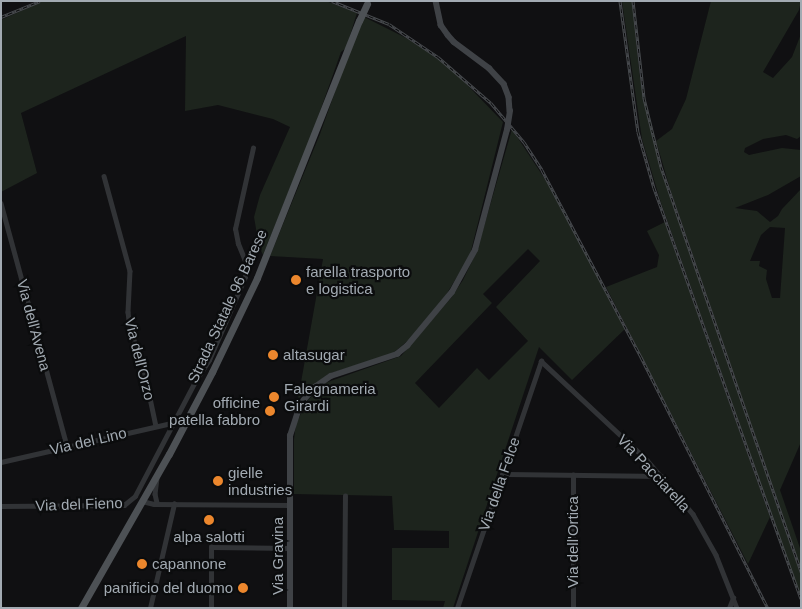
<!DOCTYPE html>
<html>
<head>
<meta charset="utf-8">
<style>
  body { margin:0 }
  #map { position:relative; width:802px; height:609px; overflow:hidden; background:#101012; font-family:Arial,sans-serif }
  div>[style] { position:absolute }
  [style*='--x'] { left:calc(var(--x)*1px); top:calc(var(--y)*1px); width:calc(var(--w)*1px); rotate:calc(var(--a)*1deg) }
  .green>* { inset:0; background:#1d241d }
  .street>* { height:4.5px; margin:-2.25px; padding:0 2.25px; transform-origin:2.25px; border-radius:2.25px; background:#313336 }
  .secondary>* { height:5.5px; margin:-2.75px; padding:0 2.75px; transform-origin:2.75px; border-radius:2.75px; background:#3f4246 }
  .primary>* { height:7px; margin:-3.5px; padding:0 3.5px; transform-origin:3.5px; border-radius:3.5px; background:#4d5155 }
  .rail>* { height:3px; margin-top:-1.5px; transform-origin:0; background:repeating-linear-gradient(90deg,#0b0c0d 0 4px,#484b4f 0 8px); box-sizing:border-box; border-block:1px solid #484b4f }
  .secondary-bridge>* { height:5.5px; margin:-2.75px; padding:0 2.75px; transform-origin:2.75px; border-radius:2.75px; background:#3f4246 }
  .primary-bridge>* { height:7px; margin:-3.5px; padding:0 3.5px; transform-origin:3.5px; border-radius:3.5px; background:#4d5155 }
  .dots>* { width:14px; height:14px; translate:-50% -50%; box-sizing:border-box; border:2px solid #0b0c0d; border-radius:50% }
  span { translate:-50% -50%; white-space:nowrap; text-align:center; line-height:1.15; -webkit-text-stroke:4.5px #0b0c0d; paint-order:stroke }
  .poi-label { font-size:15px; color:#a2aab2 }
  .left { translate:0 -50%; text-align:left }
  .right { translate:-100% -50%; text-align:right }
  .street-label { font-size:15px; color:#a2aab2 }
  .frame { position:absolute; inset:0; border:2px solid #a2aab2; pointer-events:none }
</style>
</head>
<body>
<div id="map">
  <div class="green">
    <i style="clip-path:polygon(43px 1px,326px 1px,357px 13px,346px 48px,341px 52px,313px 131px,263px 255px,259px 246px,254px 217px,260px 195px,290px 127px,273px 119px,218px 105px,185px 111px,186px 36px,21px 113px,37px 173px,1px 192px,1px 20px)"></i>
    <i style="clip-path:polygon(622px 1px,632px 1px,640px 78px,663px 173px,801px 575px,801px 598px,660px 200px,642px 139px)"></i>
    <i style="clip-path:polygon(evenodd,711px 1px,801px 1px,799px 10px,763px 72px,773px 78px,792px 57px,801px 34px,801px 136px,797px 139px,786px 135px,763px 139px,745px 148px,744px 152px,749px 155px,782px 148px,801px 150px,801px 176px,768px 195px,735px 208px,757px 211px,770px 222px,778px 216px,782px 209px,801px 189px,801px 442px,780px 490px,801px 551px,801px 569px,671px 192px,656px 141px,672px 129px,686px 99px,711px 1px,770px 227px,785px 228px,780px 298px,772px 298px,766px 279px,767px 270px,759px 266px,760px 261px,750px 261px,761px 235px,770px 227px)"></i>
    <i style="clip-path:polygon(362px 16px,408px 39px,449px 66px,503px 122px,470px 255px,446px 295px,411px 338px,392px 354px,328px 374px,298px 399px,323px 259px,270px 256px,320px 134px)"></i>
    <i style="clip-path:polygon(evenodd,512px 129px,554px 193px,625px 329px,572px 380px,539px 347px,453px 608px,443px 608px,445px 601px,392px 600px,392px 548px,449px 548px,449px 531px,394px 530px,392px 496px,294px 494px,294px 439px,296px 424px,307px 401px,325px 383px,401px 356px,451px 298px,463px 280px,477px 251px,512px 129px,528px 249px,540px 261px,496px 307px,528px 341px,489px 380px,477px 368px,439px 408px,415px 383px,492px 303px,483px 294px,528px 249px)"></i>
    <i style="clip-path:polygon(665px 222px,770px 517px,748px 564px,606px 287px,657px 267px,659px 255px,647px 231px)"></i>
  </div>
  <div class="street">
    <i style="--x:104;--y:176;--w:98;--a:74.7"></i>
    <i style="--x:130;--y:271;--w:41;--a:92.8"></i>
    <i style="--x:128;--y:312;--w:17;--a:83"></i>
    <i style="--x:130;--y:329;--w:38;--a:70"></i>
    <i style="--x:143;--y:365;--w:62;--a:78"></i>
    <i style="--x:1;--y:203;--w:252;--a:74.8"></i>
    <i style="--x:1;--y:462;--w:180;--a:-12.9"></i>
    <i style="--x:502;--y:474;--w:159;--a:0.7"></i>
    <i style="--x:157;--y:478;--w:16;--a:97"></i>
    <i style="--x:155;--y:494;--w:9;--a:77"></i>
    <i style="--x:142;--y:501;--w:12;--a:14"></i>
    <i style="--x:154;--y:504;--w:136;--a:0.4"></i>
    <i style="--x:1;--y:506;--w:123;--a:-0.5"></i>
    <i style="--x:124;--y:505;--w:14;--a:-39"></i>
    <i style="--x:135;--y:496;--w:131;--a:-62.3"></i>
    <i style="--x:196;--y:380;--w:24;--a:-57"></i>
    <i style="--x:209;--y:360;--w:90;--a:-66.6"></i>
    <i style="--x:245;--y:277;--w:11;--a:-80"></i>
    <i style="--x:247;--y:266;--w:24;--a:-112"></i>
    <i style="--x:238;--y:244;--w:15;--a:-101"></i>
    <i style="--x:235;--y:229;--w:83;--a:-77.5"></i>
    <i style="--x:150;--y:608;--w:107;--a:-77"></i>
    <i style="--x:211;--y:608;--w:61;--a:-90"></i>
    <i style="--x:211;--y:547;--w:79;--a:0.7"></i>
    <i style="--x:344;--y:608;--w:112;--a:-89.5"></i>
    <i style="--x:457;--y:608;--w:261;--a:-71.2"></i>
    <i style="--x:541;--y:361;--w:144;--a:43"></i>
    <i style="--x:646;--y:459;--w:72;--a:49.5"></i>
    <i style="--x:693;--y:514;--w:47;--a:60.7"></i>
    <i style="--x:716;--y:555;--w:57;--a:68.4"></i>
    <i style="--x:573;--y:608;--w:133;--a:-90"></i>
    <i style="--x:729;--y:608;--w:11;--a:-68"></i>
  </div>
  <div class="secondary">
    <i style="--x:436;--y:1;--w:25;--a:78"></i>
    <i style="--x:441;--y:25;--w:12;--a:55"></i>
    <i style="--x:448;--y:35;--w:9;--a:49"></i>
    <i style="--x:454;--y:42;--w:44;--a:36.6"></i>
    <i style="--x:489;--y:68;--w:22;--a:47"></i>
    <i style="--x:504;--y:84;--w:14;--a:69"></i>
    <i style="--x:509;--y:97;--w:14;--a:86"></i>
    <i style="--x:290;--y:608;--w:172;--a:-90"></i>
    <i style="--x:290;--y:436;--w:35;--a:-72"></i>
    <i style="--x:301;--y:403;--w:21;--a:-49"></i>
    <i style="--x:315;--y:387;--w:19;--a:-35"></i>
    <i style="--x:331;--y:376;--w:70;--a:-18.4"></i>
    <i style="--x:397;--y:354;--w:13;--a:-39"></i>
    <i style="--x:407;--y:346;--w:70;--a:-50.2"></i>
    <i style="--x:452;--y:292;--w:48;--a:-61.3"></i>
    <i style="--x:475;--y:250;--w:124;--a:-75.1"></i>
  </div>
  <div class="primary">
    <i style="--x:81;--y:608;--w:177;--a:-60.3"></i>
    <i style="--x:169;--y:454;--w:93;--a:-62.3"></i>
    <i style="--x:212;--y:372;--w:104;--a:-64.4"></i>
    <i style="--x:257;--y:278;--w:277;--a:-68.4"></i>
  </div>
  <div class="rail">
    <i style="--x:332;--y:1;--w:61;--a:22"></i>
    <i style="--x:389;--y:24;--w:59;--a:34"></i>
    <i style="--x:438;--y:57;--w:70;--a:41"></i>
    <i style="--x:491;--y:103;--w:51;--a:49.8"></i>
    <i style="--x:524;--y:142;--w:33;--a:57"></i>
    <i style="--x:542;--y:170;--w:212;--a:62.1"></i>
    <i style="--x:641;--y:357;--w:281;--a:63.2"></i>
    <i style="--x:620;--y:1;--w:132;--a:82.2"></i>
    <i style="--x:638;--y:132;--w:58;--a:74.1"></i>
    <i style="--x:654;--y:188;--w:436;--a:70.3"></i>
    <i style="--x:633;--y:1;--w:98;--a:83.5"></i>
    <i style="--x:644;--y:98;--w:71;--a:76.2"></i>
    <i style="--x:661;--y:167;--w:429;--a:70.9"></i>
    <i style="--x:1;--y:17;--w:42;--a:-22.3"></i>
  </div>
  <div class="secondary-bridge">
    <i style="--x:507;--y:130;--w:19;--a:-81"></i>
  </div>
  <div class="primary-bridge">
    <i style="--x:359;--y:21;--w:19;--a:-65"></i>
  </div>
  <div class="dots">
    <i style="left:296px;top:280px;background:#ec872d"></i>
    <i style="left:273px;top:355px;background:#ec872d"></i>
    <i style="left:274px;top:397px;background:#ec872d"></i>
    <i style="left:270px;top:411px;background:#ec872d"></i>
    <i style="left:218px;top:481px;background:#ec872d"></i>
    <i style="left:209px;top:520px;background:#ec872d"></i>
    <i style="left:142px;top:564px;background:#ec872d"></i>
    <i style="left:243px;top:588px;background:#ec872d"></i>
  </div>
  <div class="poi-label">
    <span class="left" style="left:306px;top:280px">farella trasporto<br>e logistica</span>
    <span class="left" style="left:283px;top:355px">altasugar</span>
    <span class="left" style="left:284px;top:397px">Falegnameria<br>Girardi</span>
    <span class="right" style="left:260px;top:411px">officine<br>patella fabbro</span>
    <span class="left" style="left:228px;top:481px">gielle<br>industries</span>
    <span style="left:209px;top:537px">alpa salotti</span>
    <span class="left" style="left:152px;top:564px">capannone</span>
    <span class="right" style="left:233px;top:588px">panificio del duomo</span>
  </div>
  <div class="street-label">
    <span style="left:227px;top:306px;rotate:-65deg">Strada Statale 96 Barese</span>
    <span style="left:34px;top:325px;rotate:75deg">Via dell'Avena</span>
    <span style="left:140px;top:359px;rotate:76deg">Via dell'Orzo</span>
    <span style="left:88px;top:441px;rotate:-13deg">Via del Lino</span>
    <span style="left:654px;top:473px;rotate:47deg">Via Pacciarella</span>
    <span style="left:499px;top:484px;rotate:-71deg">Via della Felce</span>
    <span style="left:79px;top:504px;rotate:-2deg">Via del Fieno</span>
    <span style="left:573px;top:542px;rotate:-90deg">Via dell'Ortica</span>
    <span style="left:278px;top:556px;rotate:-90deg">Via Gravina</span>
  </div>
  <div class="frame"></div>
</div>
</body>
</html>
